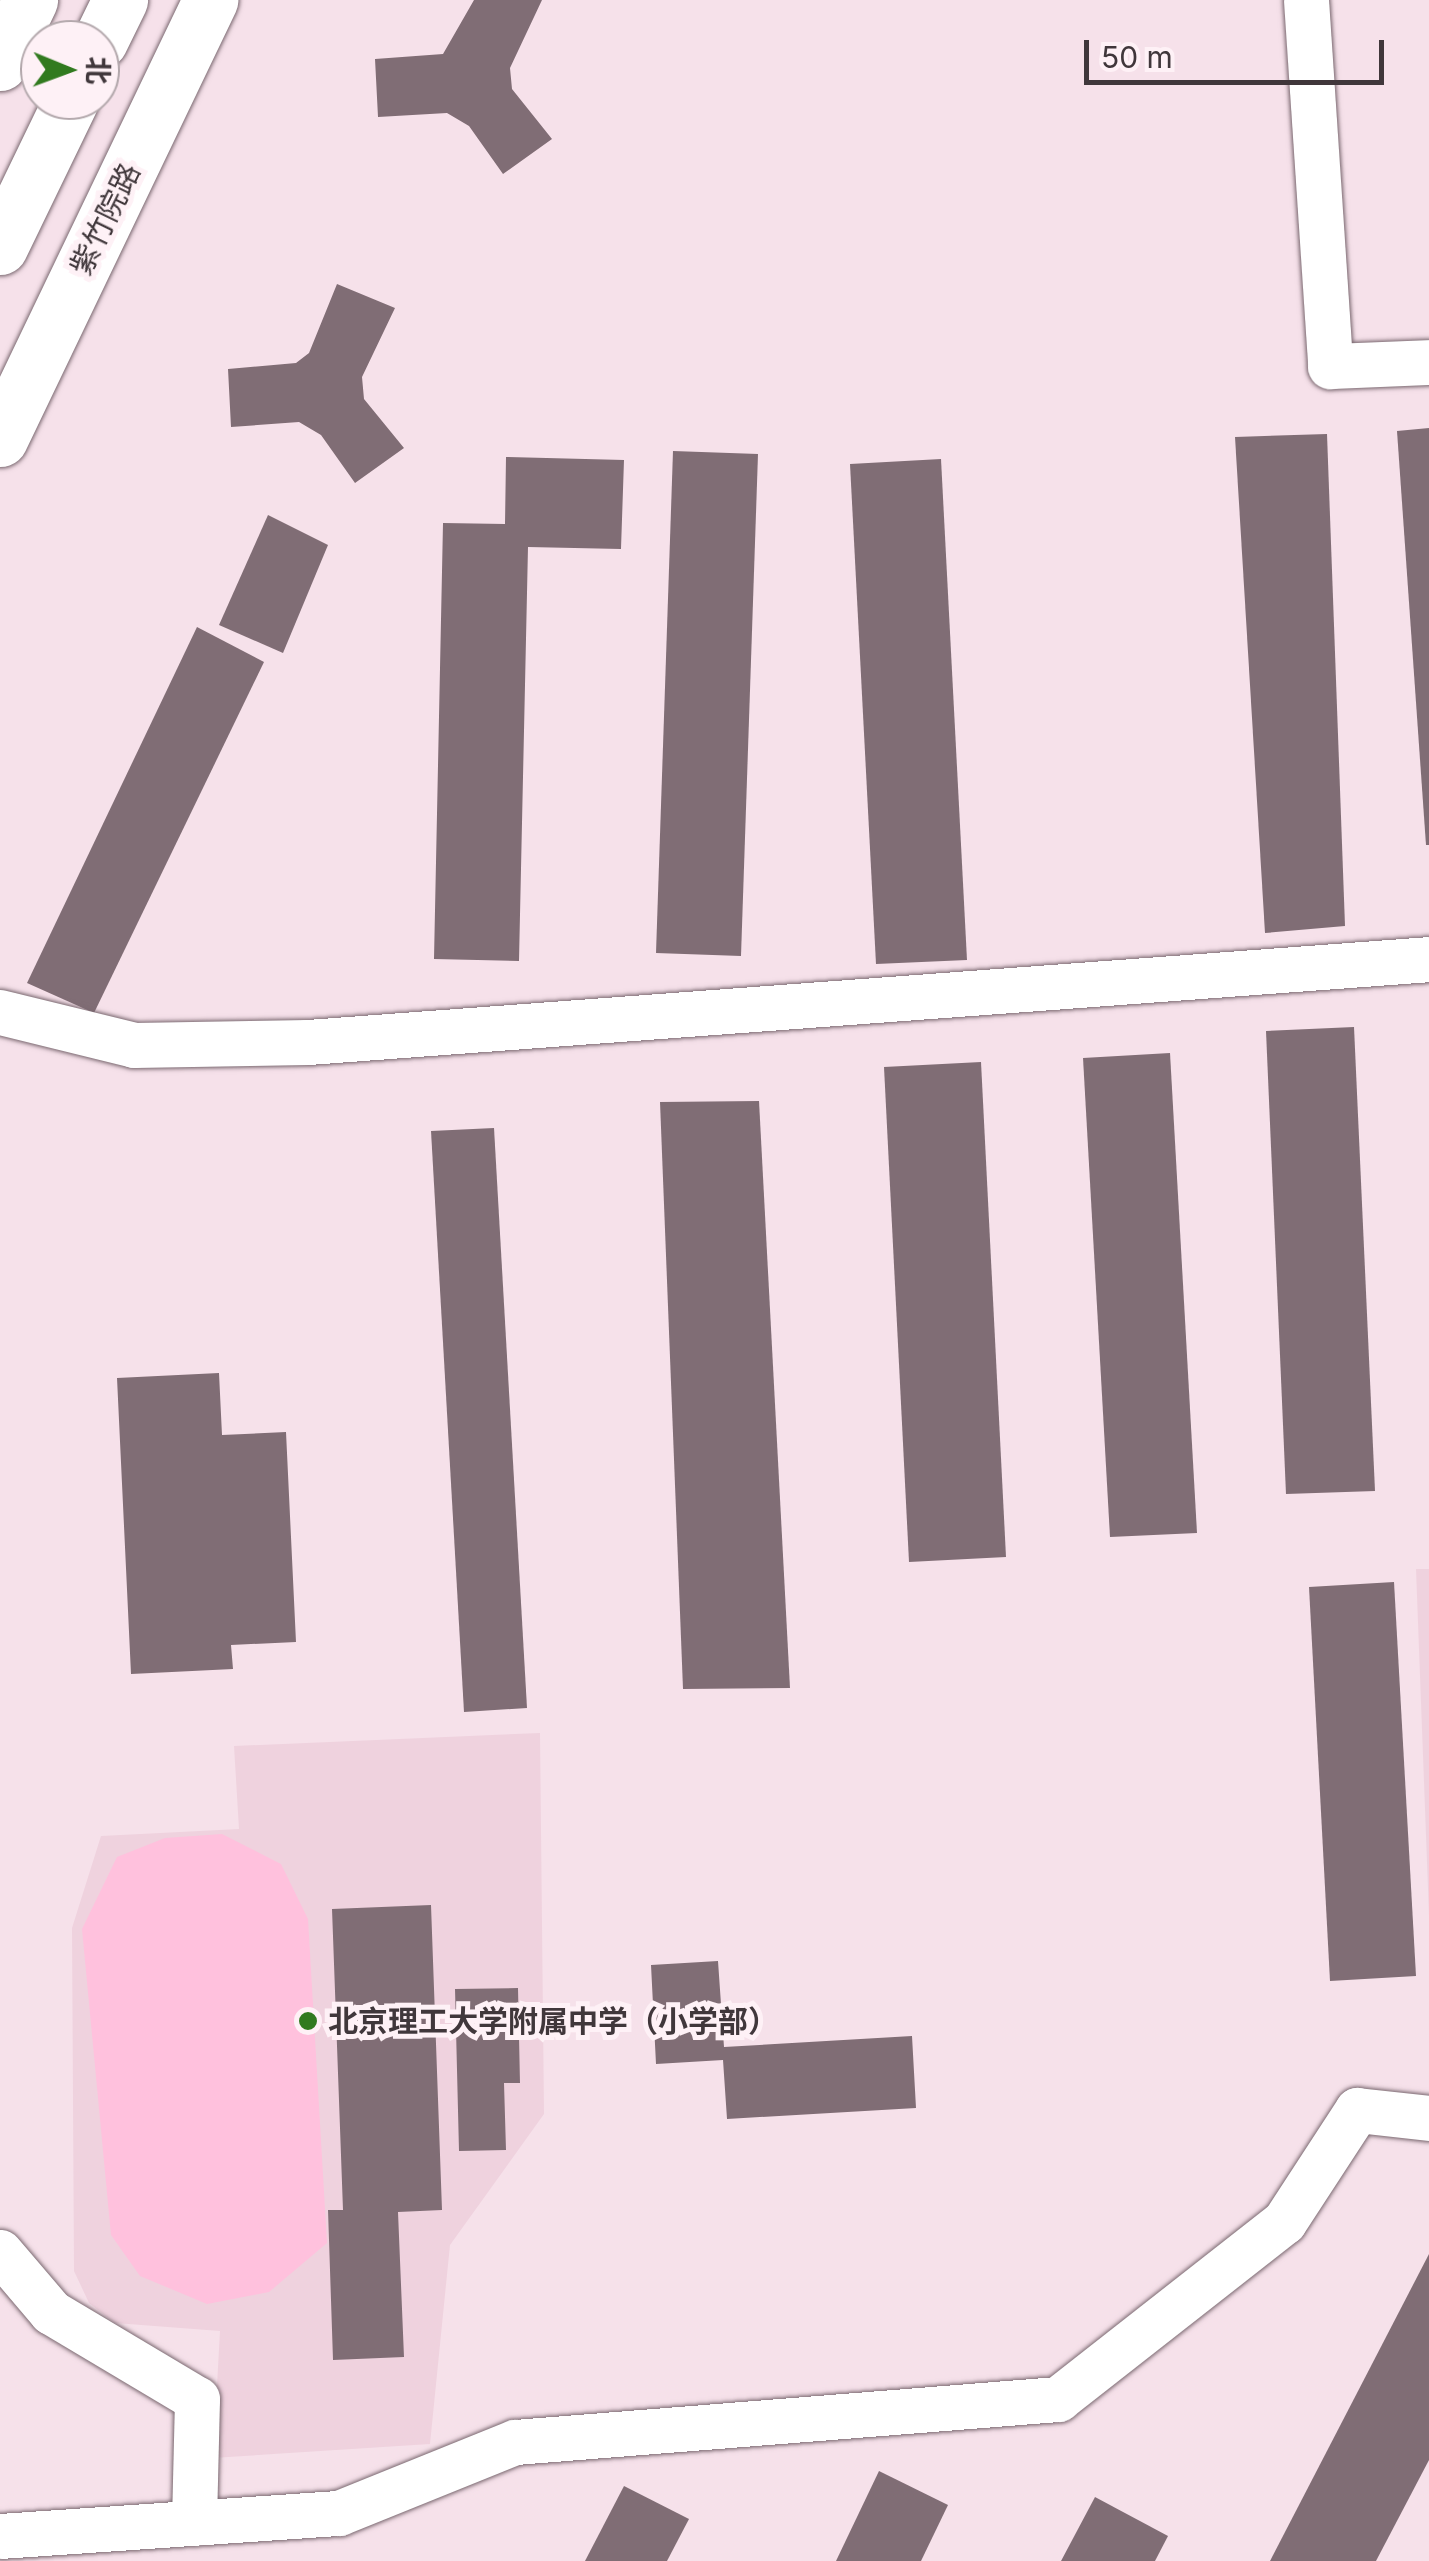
<!DOCTYPE html>
<html>
<head>
<meta charset="utf-8">
<style>
  body { margin:0 }
  #map { position:relative; width:1429px; height:2561px; overflow:hidden; background:#f6e1ea; font-family:Inter,"Noto Sans SC",sans-serif }
  div>[style] { position:absolute }
  [style*='--x'] { left:calc(var(--x)*1px); top:calc(var(--y)*1px); width:calc(var(--w)*1px); rotate:calc(var(--a)*1deg) }
  .built>* { inset:0; background:#efd2de }
  .green>* { inset:0; background:#ffc1dd }
  .building>* { inset:0; background:#806d75 }
  .roads { filter:drop-shadow(0 0 2px #7a6870) drop-shadow(0 0 2px #7a6870) }
  .minor>* { height:45px; margin:-22.5px; padding:0 22.5px; transform-origin:22.5px; border-radius:22.5px; background:#fff }
  .tertiary>* { height:55px; margin:-27.5px; padding:0 27.5px; transform-origin:27.5px; border-radius:27.5px; background:#fff }
  .trunk>* { height:55px; margin:-27.5px; padding:0 27.5px; transform-origin:27.5px; border-radius:27.5px; background:#fff }
  .dots>* { width:28px; height:28px; translate:-50% -50%; box-sizing:border-box; border:5px solid #fef1f6; border-radius:50% }
  span { translate:-50% -50%; white-space:nowrap; text-align:center; line-height:1.15; -webkit-text-stroke:10px #fef1f6; paint-order:stroke }
  .street-label { font-size:30px; color:#40373b }
  .poi-label { font-size:30px; color:#40373b; font-weight:700 }
  .left { translate:0 -50%; text-align:left }
  .north { position:absolute; left:20px; top:20px; width:100px; height:100px; box-sizing:border-box; background:#fef1f6; border:2px solid #b2a7ab; border-radius:50%; rotate:91deg; font-size:28px; font-weight:700; line-height:40px; text-align:center; color:#40373b }
  .north::after { content:''; display:block; margin:auto; width:35px; height:45px; background:#317a1f; clip-path:polygon(50% 0,100% 100%,50% 72%,0 100%) }
  .scale { position:absolute; left:1084px; top:40px; width:300px; height:45px; box-sizing:border-box; border:5px solid #40373b; border-top:0; padding-left:12px; font-size:30px; line-height:35px; white-space:nowrap; color:#40373b; -webkit-text-stroke:8px #fef1f6; paint-order:stroke }
</style>
</head>
<body>
<div id="map">
  <div class="built">
    <i style="clip-path:polygon(1416px 1569px,1429px 1569px,1429px 1915px)"></i>
    <i style="clip-path:polygon(540px 1733px,544px 2114px,450px 2245px,430px 2444px,213px 2458px,220px 2331px,115px 2323px,89px 2303px,74px 2271px,72px 1928px,101px 1836px,239px 1829px,234px 1746px)"></i>
  </div>
  <div class="green">
    <i style="clip-path:polygon(222px 1834px,281px 1864px,308px 1919px,327px 2243px,269px 2292px,207px 2304px,140px 2276px,111px 2235px,82px 1929px,117px 1857px,165px 1838px)"></i>
  </div>
  <div class="building">
    <i style="clip-path:polygon(474px 0,542px 0,510px 68px,512px 89px,552px 139px,503px 174px,469px 126px,447px 113px,378px 117px,375px 59px,443px 54px)"></i>
    <i style="clip-path:polygon(337px 284px,395px 308px,362px 377px,364px 399px,404px 448px,355px 483px,321px 435px,299px 422px,231px 427px,228px 369px,296px 363px,309px 353px)"></i>
    <i style="clip-path:polygon(1429px 428px,1429px 845px,1426px 845px,1397px 431px)"></i>
    <i style="clip-path:polygon(1327px 434px,1345px 926px,1265px 933px,1235px 437px)"></i>
    <i style="clip-path:polygon(673px 451px,758px 454px,741px 956px,656px 953px)"></i>
    <i style="clip-path:polygon(506px 457px,624px 460px,621px 549px,528px 547px,519px 961px,434px 959px,443px 523px,505px 524px)"></i>
    <i style="clip-path:polygon(941px 459px,967px 960px,876px 964px,850px 464px)"></i>
    <i style="clip-path:polygon(268px 515px,328px 545px,283px 653px,219px 625px)"></i>
    <i style="clip-path:polygon(197px 627px,264px 662px,94px 1013px,27px 983px)"></i>
    <i style="clip-path:polygon(1354px 1027px,1375px 1491px,1286px 1494px,1266px 1031px)"></i>
    <i style="clip-path:polygon(1170px 1053px,1197px 1533px,1110px 1537px,1083px 1058px)"></i>
    <i style="clip-path:polygon(981px 1062px,1006px 1557px,909px 1562px,884px 1067px)"></i>
    <i style="clip-path:polygon(759px 1101px,790px 1688px,683px 1689px,660px 1102px)"></i>
    <i style="clip-path:polygon(494px 1128px,527px 1708px,464px 1712px,431px 1131px)"></i>
    <i style="clip-path:polygon(219px 1373px,222px 1435px,286px 1432px,296px 1642px,231px 1645px,233px 1669px,131px 1674px,117px 1378px)"></i>
    <i style="clip-path:polygon(1394px 1582px,1416px 1976px,1330px 1981px,1309px 1587px)"></i>
    <i style="clip-path:polygon(431px 1905px,442px 2210px,398px 2212px,404px 2357px,333px 2360px,328px 2210px,343px 2210px,332px 1909px)"></i>
    <i style="clip-path:polygon(718px 1961px,724px 2047px,912px 2036px,916px 2108px,727px 2119px,723px 2060px,656px 2064px,651px 1965px)"></i>
    <i style="clip-path:polygon(518px 1988px,520px 2083px,504px 2083px,506px 2150px,459px 2151px,455px 1989px)"></i>
    <i style="clip-path:polygon(1429px 2254px,1429px 2460px,1376px 2561px,1270px 2561px)"></i>
    <i style="clip-path:polygon(879px 2471px,948px 2505px,921px 2561px,836px 2561px)"></i>
    <i style="clip-path:polygon(624px 2486px,689px 2519px,667px 2561px,585px 2561px)"></i>
    <i style="clip-path:polygon(1095px 2497px,1168px 2536px,1155px 2561px,1061px 2561px)"></i>
  </div>
  <div class="roads">
    <div class="minor">
      <i style="--x:1306;--y:0;--w:367;--a:86.2"></i>
      <i style="--x:1330;--y:366;--w:99;--a:-2.3"></i>
      <i style="--x:0;--y:1012;--w:138;--a:13.8"></i>
      <i style="--x:134;--y:1045;--w:174;--a:-1"></i>
      <i style="--x:308;--y:1042;--w:1124;--a:-4.23"></i>
      <i style="--x:0;--y:2252;--w:79;--a:49.6"></i>
      <i style="--x:51;--y:2312;--w:170;--a:30.8"></i>
      <i style="--x:197;--y:2399;--w:124;--a:91.4"></i>
      <i style="--x:0;--y:2536;--w:340;--a:-3.9"></i>
      <i style="--x:339;--y:2513;--w:190;--a:-22"></i>
      <i style="--x:515;--y:2442;--w:545;--a:-4.53"></i>
      <i style="--x:1058;--y:2399;--w:287;--a:-38.1"></i>
      <i style="--x:1284;--y:2222;--w:134;--a:-56.9"></i>
      <i style="--x:1357;--y:2110;--w:72;--a:6.3"></i>
    </div>
    <div class="tertiary">
      <i style="--x:0;--y:439;--w:487;--a:-64.4"></i>
    </div>
    <div class="trunk">
      <i style="--x:100;--y:41;--w:46;--a:-64"></i>
      <i style="--x:0;--y:63;--w:70;--a:-64.5"></i>
      <i style="--x:0;--y:247;--w:163;--a:-64.2"></i>
    </div>
  </div>
  <div class="dots">
    <i style="left:308px;top:2021px;background:#317a1f"></i>
  </div>
  <div class="street-label">
    <span style="left:105px;top:219px;rotate:-64deg">紫竹院路</span>
  </div>
  <div class="poi-label">
    <span class="left" style="left:328px;top:2021px">北京理工大学附属中学（小学部）</span>
  </div>
  <div class="north">北</div>
  <div class="scale">50 m</div>
</div>
</body>
</html>
